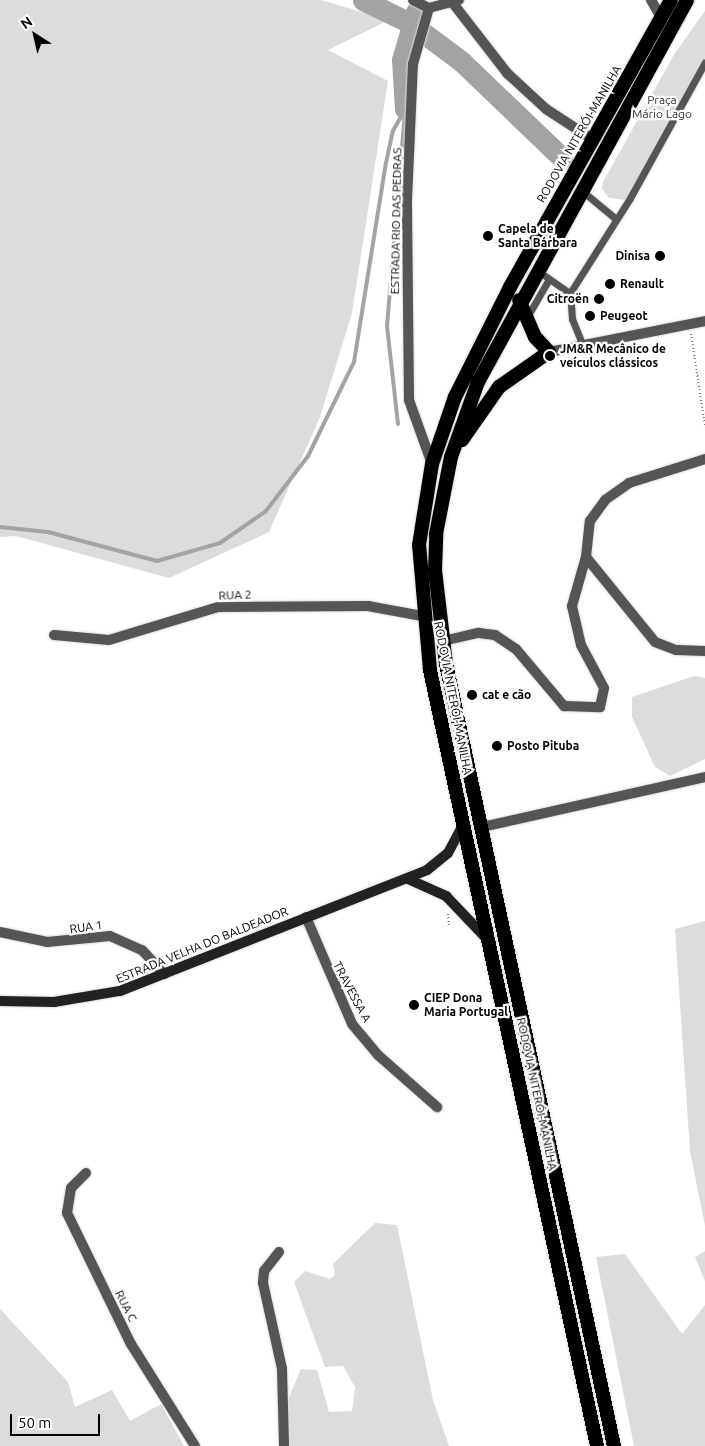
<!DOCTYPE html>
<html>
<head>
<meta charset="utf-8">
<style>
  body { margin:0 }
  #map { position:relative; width:705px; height:1446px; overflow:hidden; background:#fff; font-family:Ubuntu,sans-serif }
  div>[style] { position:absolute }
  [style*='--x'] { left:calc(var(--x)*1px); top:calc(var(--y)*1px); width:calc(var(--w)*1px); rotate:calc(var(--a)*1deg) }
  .green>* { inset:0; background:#dcdcdc }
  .stream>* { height:4px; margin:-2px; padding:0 2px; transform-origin:2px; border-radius:2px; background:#a3a3a3 }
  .river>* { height:21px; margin:-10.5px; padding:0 10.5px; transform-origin:10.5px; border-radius:10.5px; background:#a3a3a3 }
  .path>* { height:2px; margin-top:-1px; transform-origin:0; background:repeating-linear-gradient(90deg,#777 0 1px,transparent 0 3.5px) }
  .roads { filter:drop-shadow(0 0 1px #dbdbdb) drop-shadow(0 0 1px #dbdbdb) }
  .service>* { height:7px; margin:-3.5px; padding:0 3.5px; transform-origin:3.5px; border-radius:3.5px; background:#555 }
  .minor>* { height:10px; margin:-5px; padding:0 5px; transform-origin:5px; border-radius:5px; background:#555 }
  .tertiary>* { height:10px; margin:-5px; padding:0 5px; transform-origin:5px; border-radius:5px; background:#555 }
  .secondary>* { height:10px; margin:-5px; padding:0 5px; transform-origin:5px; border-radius:5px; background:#222 }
  .trunk>* { height:14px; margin:-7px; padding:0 7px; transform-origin:7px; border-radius:7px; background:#000 }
  .dots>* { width:14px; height:14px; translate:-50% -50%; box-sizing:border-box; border:2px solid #fff; border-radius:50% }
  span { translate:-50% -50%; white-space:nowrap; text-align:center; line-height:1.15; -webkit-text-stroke:4.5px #fff; paint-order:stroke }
  .park-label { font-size:12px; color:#333 }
  .street-label { font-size:12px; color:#000 }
  .poi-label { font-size:12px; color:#000; font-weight:700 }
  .left { translate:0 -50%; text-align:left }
  .right { translate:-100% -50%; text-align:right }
  .north { position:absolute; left:10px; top:10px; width:50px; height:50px; -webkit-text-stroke:4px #fff; paint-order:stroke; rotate:325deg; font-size:14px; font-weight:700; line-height:20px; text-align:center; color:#000 }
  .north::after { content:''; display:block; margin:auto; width:18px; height:22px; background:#000; clip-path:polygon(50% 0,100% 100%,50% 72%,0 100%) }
  .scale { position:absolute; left:10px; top:1414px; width:90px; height:22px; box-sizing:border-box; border:2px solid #000; border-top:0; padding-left:6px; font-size:15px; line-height:18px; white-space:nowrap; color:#000; -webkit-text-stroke:4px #fff; paint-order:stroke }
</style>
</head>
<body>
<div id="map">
  <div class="green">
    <i style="clip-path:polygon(0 0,321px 0,389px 20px,328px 50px,388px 81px,352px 313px,320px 417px,269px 532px,169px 578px,16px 536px,0 537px)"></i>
    <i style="clip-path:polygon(705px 11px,705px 57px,626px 200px,609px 198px,602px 189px,603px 182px,675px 53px)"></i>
    <i style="clip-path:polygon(694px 676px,705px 678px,705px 759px,670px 776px,655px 767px,632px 717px,632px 697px)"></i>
    <i style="clip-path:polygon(705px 921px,705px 1226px,690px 1151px,675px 929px)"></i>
    <i style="clip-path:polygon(375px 1223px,397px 1225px,433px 1400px,449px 1446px,290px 1446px,286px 1435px,289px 1397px,301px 1369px,317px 1370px,329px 1412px,352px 1411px,355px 1387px,343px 1366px,325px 1367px,294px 1282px,305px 1271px,330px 1279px,335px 1275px,333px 1264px)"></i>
    <i style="clip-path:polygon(705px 1251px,705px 1281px,695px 1257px)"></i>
    <i style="clip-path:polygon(625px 1254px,682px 1334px,705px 1305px,705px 1446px,634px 1446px,596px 1257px)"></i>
    <i style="clip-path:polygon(0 1309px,68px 1382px,75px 1407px,112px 1390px,130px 1421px,161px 1404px,184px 1446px,0 1446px)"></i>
  </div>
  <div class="stream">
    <i style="--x:398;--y:424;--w:99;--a:-96.4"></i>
    <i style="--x:387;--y:326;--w:217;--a:-85.2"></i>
    <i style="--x:0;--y:527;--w:48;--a:5.9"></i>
    <i style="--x:48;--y:532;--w:113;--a:14.9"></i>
    <i style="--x:157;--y:561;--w:66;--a:-15.9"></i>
    <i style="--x:220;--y:543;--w:56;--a:-34.8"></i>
    <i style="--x:266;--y:511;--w:69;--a:-52.6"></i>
    <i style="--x:308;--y:456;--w:105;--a:-63.9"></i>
    <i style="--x:354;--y:362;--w:202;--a:-80.9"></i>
    <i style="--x:386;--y:163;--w:33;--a:-78"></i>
    <i style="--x:393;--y:131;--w:25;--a:-61"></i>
  </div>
  <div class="river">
    <i style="--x:363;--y:0;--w:52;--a:26.1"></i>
    <i style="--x:410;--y:23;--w:64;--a:36.7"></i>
    <i style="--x:461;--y:61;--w:140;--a:43.8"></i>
    <i style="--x:405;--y:109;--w:49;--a:-93.5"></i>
    <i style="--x:402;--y:60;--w:50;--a:-73.7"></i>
  </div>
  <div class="path">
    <i style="--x:691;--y:334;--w:93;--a:81.3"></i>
    <i style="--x:448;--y:914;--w:14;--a:86"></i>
  </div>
  <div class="roads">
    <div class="service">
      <i style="--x:581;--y:190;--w:45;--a:39.6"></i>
      <i style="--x:538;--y:271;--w:39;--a:35"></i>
      <i style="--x:527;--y:317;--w:44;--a:-59.9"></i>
      <i style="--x:583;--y:346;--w:29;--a:-112"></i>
      <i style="--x:572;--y:319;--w:26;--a:-94"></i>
      <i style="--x:570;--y:293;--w:112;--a:-57.7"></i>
      <i style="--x:630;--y:198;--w:155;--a:-61.1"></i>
    </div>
    <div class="minor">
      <i style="--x:413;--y:0;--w:18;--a:27"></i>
      <i style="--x:651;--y:0;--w:22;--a:60"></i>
      <i style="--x:452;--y:2;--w:90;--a:52.2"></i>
      <i style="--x:507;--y:73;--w:53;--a:42.7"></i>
      <i style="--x:546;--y:109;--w:55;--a:33.1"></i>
      <i style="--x:432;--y:464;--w:68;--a:-109.8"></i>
      <i style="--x:409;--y:400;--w:200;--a:-90.6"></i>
      <i style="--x:407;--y:200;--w:136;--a:-87.5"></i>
      <i style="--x:413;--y:64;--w:58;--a:-74.1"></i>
      <i style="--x:429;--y:8;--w:31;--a:-15"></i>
      <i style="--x:586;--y:557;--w:109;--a:50.9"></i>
      <i style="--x:655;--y:642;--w:22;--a:21"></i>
      <i style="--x:676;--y:650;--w:29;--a:2"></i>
      <i style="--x:54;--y:635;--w:55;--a:5.2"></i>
      <i style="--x:109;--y:640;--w:114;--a:-16.8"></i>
      <i style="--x:218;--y:607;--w:150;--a:-0.4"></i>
      <i style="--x:368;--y:606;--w:55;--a:10.5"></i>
      <i style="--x:443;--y:641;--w:37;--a:-13"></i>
      <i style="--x:479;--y:633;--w:16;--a:7"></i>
      <i style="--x:495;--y:635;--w:25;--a:34"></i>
      <i style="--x:516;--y:649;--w:75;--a:49.9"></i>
      <i style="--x:564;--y:706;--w:36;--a:2"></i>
      <i style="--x:600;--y:707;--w:19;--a:-78"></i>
      <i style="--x:604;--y:688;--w:49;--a:-118.1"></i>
      <i style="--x:581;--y:645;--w:40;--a:-103"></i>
      <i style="--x:572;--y:606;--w:51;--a:-74.1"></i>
      <i style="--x:586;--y:557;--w:36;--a:-84"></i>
      <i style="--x:590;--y:521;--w:26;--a:-54"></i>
      <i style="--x:605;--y:500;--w:29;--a:-35"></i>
      <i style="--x:629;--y:483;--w:80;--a:-17.5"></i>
      <i style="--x:482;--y:827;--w:229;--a:-12.6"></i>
      <i style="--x:306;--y:917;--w:116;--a:66.7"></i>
      <i style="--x:352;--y:1024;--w:40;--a:50"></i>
      <i style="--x:378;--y:1055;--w:79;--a:41.4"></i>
      <i style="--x:0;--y:932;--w:48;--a:12"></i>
      <i style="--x:47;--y:942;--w:63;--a:-5.4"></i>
      <i style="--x:110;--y:936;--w:35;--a:24"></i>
      <i style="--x:142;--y:950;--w:33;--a:47"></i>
      <i style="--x:86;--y:1173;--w:21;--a:135"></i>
      <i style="--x:71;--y:1188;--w:25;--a:99"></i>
      <i style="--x:67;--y:1213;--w:146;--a:64"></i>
      <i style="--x:131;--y:1344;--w:120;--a:57.9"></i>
      <i style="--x:279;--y:1252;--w:24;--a:128"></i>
      <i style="--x:264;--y:1271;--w:12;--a:95"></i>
      <i style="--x:263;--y:1283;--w:88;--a:77.5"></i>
      <i style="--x:282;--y:1369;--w:77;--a:88.5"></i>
    </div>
    <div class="tertiary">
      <i style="--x:549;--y:352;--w:159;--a:-11.2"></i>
    </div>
    <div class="secondary">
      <i style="--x:408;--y:879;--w:42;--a:24.1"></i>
      <i style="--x:446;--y:896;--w:58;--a:46.4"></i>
      <i style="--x:0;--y:1001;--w:54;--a:1.1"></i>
      <i style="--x:54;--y:1002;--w:67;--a:-9.5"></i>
      <i style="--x:120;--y:991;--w:330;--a:-21.5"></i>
      <i style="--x:427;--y:870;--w:27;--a:-39"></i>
      <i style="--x:448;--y:853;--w:32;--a:-62"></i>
    </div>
    <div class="trunk">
      <i style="--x:462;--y:440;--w:65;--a:-55.1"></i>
      <i style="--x:499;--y:387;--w:61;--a:-35"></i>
      <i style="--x:549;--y:352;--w:21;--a:-133"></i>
      <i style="--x:535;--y:337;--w:40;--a:-113.4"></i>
      <i style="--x:597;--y:1446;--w:794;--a:-102.15"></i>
      <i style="--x:430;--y:670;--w:125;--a:-95"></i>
      <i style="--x:419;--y:545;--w:82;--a:-80.9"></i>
      <i style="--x:432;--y:464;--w:71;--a:-71.1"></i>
      <i style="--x:455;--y:397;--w:123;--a:-63.4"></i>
      <i style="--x:510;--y:287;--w:329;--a:-60.7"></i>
      <i style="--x:614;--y:1446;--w:800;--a:-102.12"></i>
      <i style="--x:446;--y:664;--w:94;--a:-96.7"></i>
      <i style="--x:435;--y:571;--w:37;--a:-88"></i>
      <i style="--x:436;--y:534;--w:78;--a:-79"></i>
      <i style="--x:451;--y:457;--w:80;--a:-70.2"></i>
      <i style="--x:478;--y:382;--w:435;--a:-61.3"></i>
    </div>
  </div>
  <div class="dots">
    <i style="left:488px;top:236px;background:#000"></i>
    <i style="left:660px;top:256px;background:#000"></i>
    <i style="left:610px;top:284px;background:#000"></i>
    <i style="left:599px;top:299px;background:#000"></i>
    <i style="left:590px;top:316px;background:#000"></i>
    <i style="left:550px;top:356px;background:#000"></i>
    <i style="left:472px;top:695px;background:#000"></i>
    <i style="left:497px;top:746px;background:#000"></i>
    <i style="left:414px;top:1005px;background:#000"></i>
  </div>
  <div class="park-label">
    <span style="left:662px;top:107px">Praça<br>Mário Lago</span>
  </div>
  <div class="street-label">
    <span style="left:579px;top:134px;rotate:-60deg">RODOVIA NITERÓI-MANILHA</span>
    <span style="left:396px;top:221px;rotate:-89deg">ESTRADA RIO DAS PEDRAS</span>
    <span style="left:235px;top:595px;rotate:-2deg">RUA 2</span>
    <span style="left:453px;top:698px;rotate:79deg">RODOVIA NITERÓI-MANILHA</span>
    <span style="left:86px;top:927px;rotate:-8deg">RUA 1</span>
    <span style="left:202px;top:945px;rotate:-22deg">ESTRADA VELHA DO BALDEADOR</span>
    <span style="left:352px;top:992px;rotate:62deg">TRAVESSA A</span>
    <span style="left:537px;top:1094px;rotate:78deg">RODOVIA NITERÓI-MANILHA</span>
    <span style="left:126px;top:1306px;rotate:63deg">RUA C</span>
  </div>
  <div class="poi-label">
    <span class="left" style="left:498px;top:236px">Capela de<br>Santa Bárbara</span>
    <span class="right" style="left:650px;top:256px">Dinisa</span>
    <span class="left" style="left:620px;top:284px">Renault</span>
    <span class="right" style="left:589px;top:299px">Citroën</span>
    <span class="left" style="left:600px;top:316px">Peugeot</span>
    <span class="left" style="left:560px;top:356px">JM&amp;R Mecânico de<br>veículos clássicos</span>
    <span class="left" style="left:482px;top:695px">cat e cão</span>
    <span class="left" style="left:507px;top:746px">Posto Pituba</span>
    <span class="left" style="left:424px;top:1005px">CIEP Dona<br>Maria Portugal</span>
  </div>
  <div class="north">N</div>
  <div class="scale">50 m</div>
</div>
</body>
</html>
